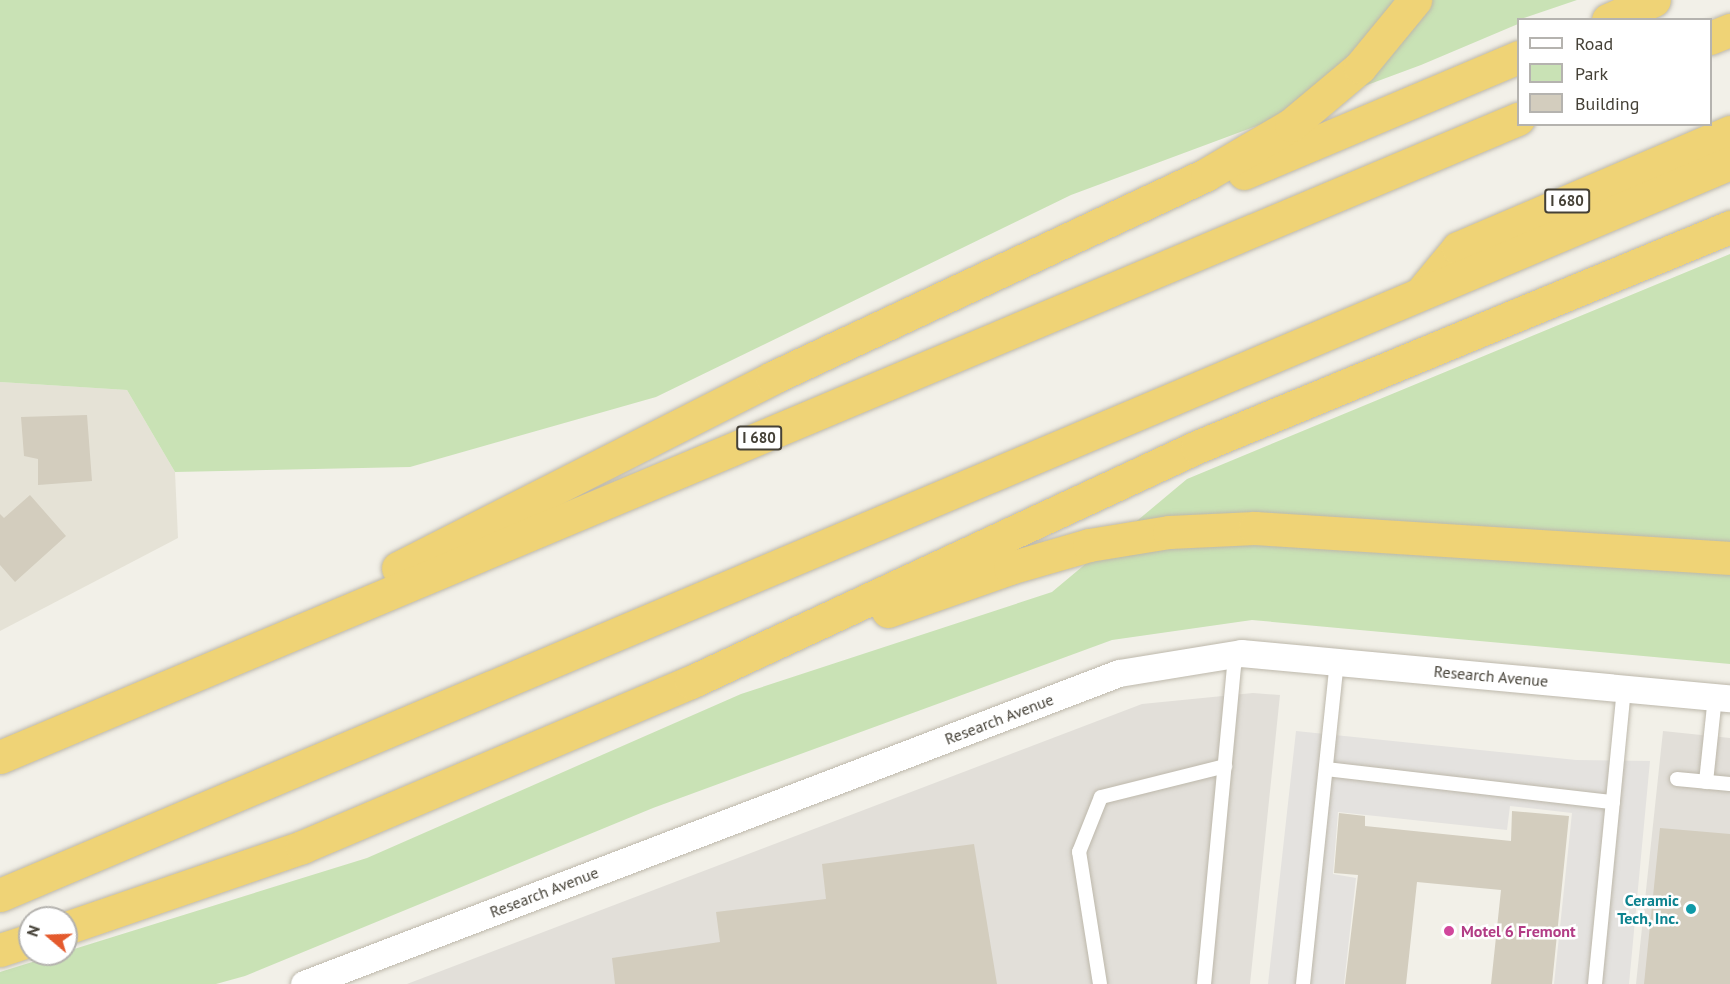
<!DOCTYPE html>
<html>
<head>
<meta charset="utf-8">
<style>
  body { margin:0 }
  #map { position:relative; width:1730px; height:984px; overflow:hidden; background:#f2f0e8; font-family:"PT Sans",sans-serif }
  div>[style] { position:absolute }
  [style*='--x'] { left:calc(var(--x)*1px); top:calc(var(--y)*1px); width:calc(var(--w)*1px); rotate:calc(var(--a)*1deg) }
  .residential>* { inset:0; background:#e5e2d6 }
  .industrial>* { inset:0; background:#e2dfd9 }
  .green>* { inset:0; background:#c9e2b5 }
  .parking>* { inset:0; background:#e4e2df }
  .building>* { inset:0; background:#d3cdbe }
  .roads { filter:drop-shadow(0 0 2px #bdb8ab) drop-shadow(0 0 2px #bdb8ab) }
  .service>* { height:14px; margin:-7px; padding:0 7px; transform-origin:7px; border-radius:7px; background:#fff }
  .minor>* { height:27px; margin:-13.5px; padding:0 13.5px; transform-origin:13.5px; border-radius:13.5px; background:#fff }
  .motorway>* { height:33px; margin:-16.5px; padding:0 16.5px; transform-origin:16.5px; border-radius:16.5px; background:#efd376 }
  .dots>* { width:16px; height:16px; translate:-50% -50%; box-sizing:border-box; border:3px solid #fff; border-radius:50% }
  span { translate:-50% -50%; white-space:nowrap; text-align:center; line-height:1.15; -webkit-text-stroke:5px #fff; paint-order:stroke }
  .shield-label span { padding:2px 4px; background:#fff; border:2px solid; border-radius:4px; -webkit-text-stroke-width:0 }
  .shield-label { font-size:15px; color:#454137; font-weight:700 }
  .street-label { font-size:16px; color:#454137 }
  .culture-label { font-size:16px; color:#0d838f; font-weight:700 }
  .right { translate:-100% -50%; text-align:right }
  .hotel-label { font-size:16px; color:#b23c85; font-weight:700 }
  .left { translate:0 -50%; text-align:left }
  .legend { position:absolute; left:1517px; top:18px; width:195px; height:108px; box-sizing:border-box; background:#fff; border:2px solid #b5b3af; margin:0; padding:8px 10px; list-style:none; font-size:18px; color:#454137 }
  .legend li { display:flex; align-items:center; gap:12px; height:30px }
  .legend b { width:30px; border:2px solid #b5b3af }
  .north { position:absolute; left:18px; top:906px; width:60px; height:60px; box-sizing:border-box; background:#fff; border:2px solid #b5b3af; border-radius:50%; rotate:289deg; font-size:16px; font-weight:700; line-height:24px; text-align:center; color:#454137 }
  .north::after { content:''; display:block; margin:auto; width:21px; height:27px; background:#e45a2d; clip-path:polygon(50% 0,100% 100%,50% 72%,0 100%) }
</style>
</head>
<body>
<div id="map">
  <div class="residential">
    <i style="clip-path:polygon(0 382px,127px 390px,175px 472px,178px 538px,0 631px)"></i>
  </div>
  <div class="industrial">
    <i style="clip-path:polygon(1253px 693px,1280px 695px,1250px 984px,407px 984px,1142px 704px)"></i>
    <i style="clip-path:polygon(1663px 731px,1730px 738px,1730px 984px,1636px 984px)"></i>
  </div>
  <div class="green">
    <i style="clip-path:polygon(0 0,1577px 0,1518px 20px,1518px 24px,1421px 65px,1071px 195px,656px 397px,410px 467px,175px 472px,127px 390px,0 382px)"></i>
    <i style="clip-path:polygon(1730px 254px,1730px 664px,1252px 620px,1112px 640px,653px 808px,245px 976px,216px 984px,0 984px,0 972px,367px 858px,741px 694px,1052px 592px,1187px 479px)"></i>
  </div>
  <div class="parking">
    <i style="clip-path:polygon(1296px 731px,1576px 760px,1650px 761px,1629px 984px,1554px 984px,1572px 813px,1510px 806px,1507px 830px,1338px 812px,1333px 874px,1356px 878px,1344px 984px,1268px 984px)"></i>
  </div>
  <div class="building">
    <i style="clip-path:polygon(87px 415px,92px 481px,38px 485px,38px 459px,24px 456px,21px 417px)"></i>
    <i style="clip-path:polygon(30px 495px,66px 536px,15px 582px,0 565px,0 514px,4px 518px)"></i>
    <i style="clip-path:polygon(1512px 811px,1569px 816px,1552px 984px,1491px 984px,1501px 890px,1417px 882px,1406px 984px,1345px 984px,1358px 875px,1334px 873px,1339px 813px,1365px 816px,1365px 826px,1511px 841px)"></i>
    <i style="clip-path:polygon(1660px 828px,1730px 834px,1730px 984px,1644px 984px)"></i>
    <i style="clip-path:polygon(974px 844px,997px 984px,615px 984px,612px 958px,720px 942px,716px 912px,826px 899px,822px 864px)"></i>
  </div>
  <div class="roads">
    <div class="service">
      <i style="--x:1326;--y:769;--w:289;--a:6.6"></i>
      <i style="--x:1677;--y:779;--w:53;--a:5.4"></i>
      <i style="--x:1706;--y:782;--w:85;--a:-84"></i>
      <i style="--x:1100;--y:984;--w:134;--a:-99"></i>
      <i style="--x:1079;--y:852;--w:59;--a:-68.2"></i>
      <i style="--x:1101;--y:797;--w:128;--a:-14"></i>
      <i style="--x:1204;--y:984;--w:331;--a:-84.6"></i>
      <i style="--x:1303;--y:984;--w:324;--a:-84"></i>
      <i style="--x:1595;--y:984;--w:296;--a:-84.4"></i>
    </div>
    <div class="minor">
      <i style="--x:304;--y:984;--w:872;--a:-20.89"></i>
      <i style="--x:1119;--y:673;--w:124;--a:-9.3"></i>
      <i style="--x:1241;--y:653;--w:491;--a:5.3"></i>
    </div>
    <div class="motorway">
      <i style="--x:1608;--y:20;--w:50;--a:-23.5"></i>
      <i style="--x:1710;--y:38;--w:22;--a:-22"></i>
      <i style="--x:1244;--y:173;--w:298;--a:-22.9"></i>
      <i style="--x:1424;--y:289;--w:53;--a:-50.3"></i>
      <i style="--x:1458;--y:248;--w:296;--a:-23.1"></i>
      <i style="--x:398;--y:568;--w:419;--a:-26.9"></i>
      <i style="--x:772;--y:378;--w:480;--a:-25.1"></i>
      <i style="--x:1207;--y:174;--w:97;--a:-30.3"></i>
      <i style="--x:1291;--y:125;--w:90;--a:-40"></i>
      <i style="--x:1360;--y:67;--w:87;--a:-50.6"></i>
      <i style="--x:888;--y:611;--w:129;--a:-19.4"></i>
      <i style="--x:1010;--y:568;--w:82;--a:-16.2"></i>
      <i style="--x:1089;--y:545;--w:81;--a:-9.2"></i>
      <i style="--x:1169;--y:532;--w:86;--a:-2.7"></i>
      <i style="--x:1255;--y:528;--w:476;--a:3.6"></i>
      <i style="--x:0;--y:757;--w:1647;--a:-22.8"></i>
      <i style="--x:0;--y:895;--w:1878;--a:-22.93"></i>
      <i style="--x:66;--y:928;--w:250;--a:-18.9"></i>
      <i style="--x:302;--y:847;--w:423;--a:-23"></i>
      <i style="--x:691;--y:682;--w:558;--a:-24.91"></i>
      <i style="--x:1197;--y:447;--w:577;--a:-22.43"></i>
      <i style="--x:0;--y:950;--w:32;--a:-18"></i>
    </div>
  </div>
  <div class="dots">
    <i style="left:1691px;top:909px;background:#0f9aa8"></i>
    <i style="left:1449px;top:931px;background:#d1479c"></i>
  </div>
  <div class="shield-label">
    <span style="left:1567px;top:201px">I 680</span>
    <span style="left:759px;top:438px">I 680</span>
  </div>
  <div class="street-label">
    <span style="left:1491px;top:676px;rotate:5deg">Research Avenue</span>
    <span style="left:999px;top:719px;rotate:-21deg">Research Avenue</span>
    <span style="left:544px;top:892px;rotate:-21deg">Research Avenue</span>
  </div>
  <div class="culture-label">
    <span class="right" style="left:1679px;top:909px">Ceramic<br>Tech, Inc.</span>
  </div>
  <div class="hotel-label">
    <span class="left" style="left:1461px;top:931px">Motel 6 Fremont</span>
  </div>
  <ul class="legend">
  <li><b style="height:8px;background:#fff"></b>Road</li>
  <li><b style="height:16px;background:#c9e2b5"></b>Park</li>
  <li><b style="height:16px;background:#d3cdbe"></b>Building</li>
  </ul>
  <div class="north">N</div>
</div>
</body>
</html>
